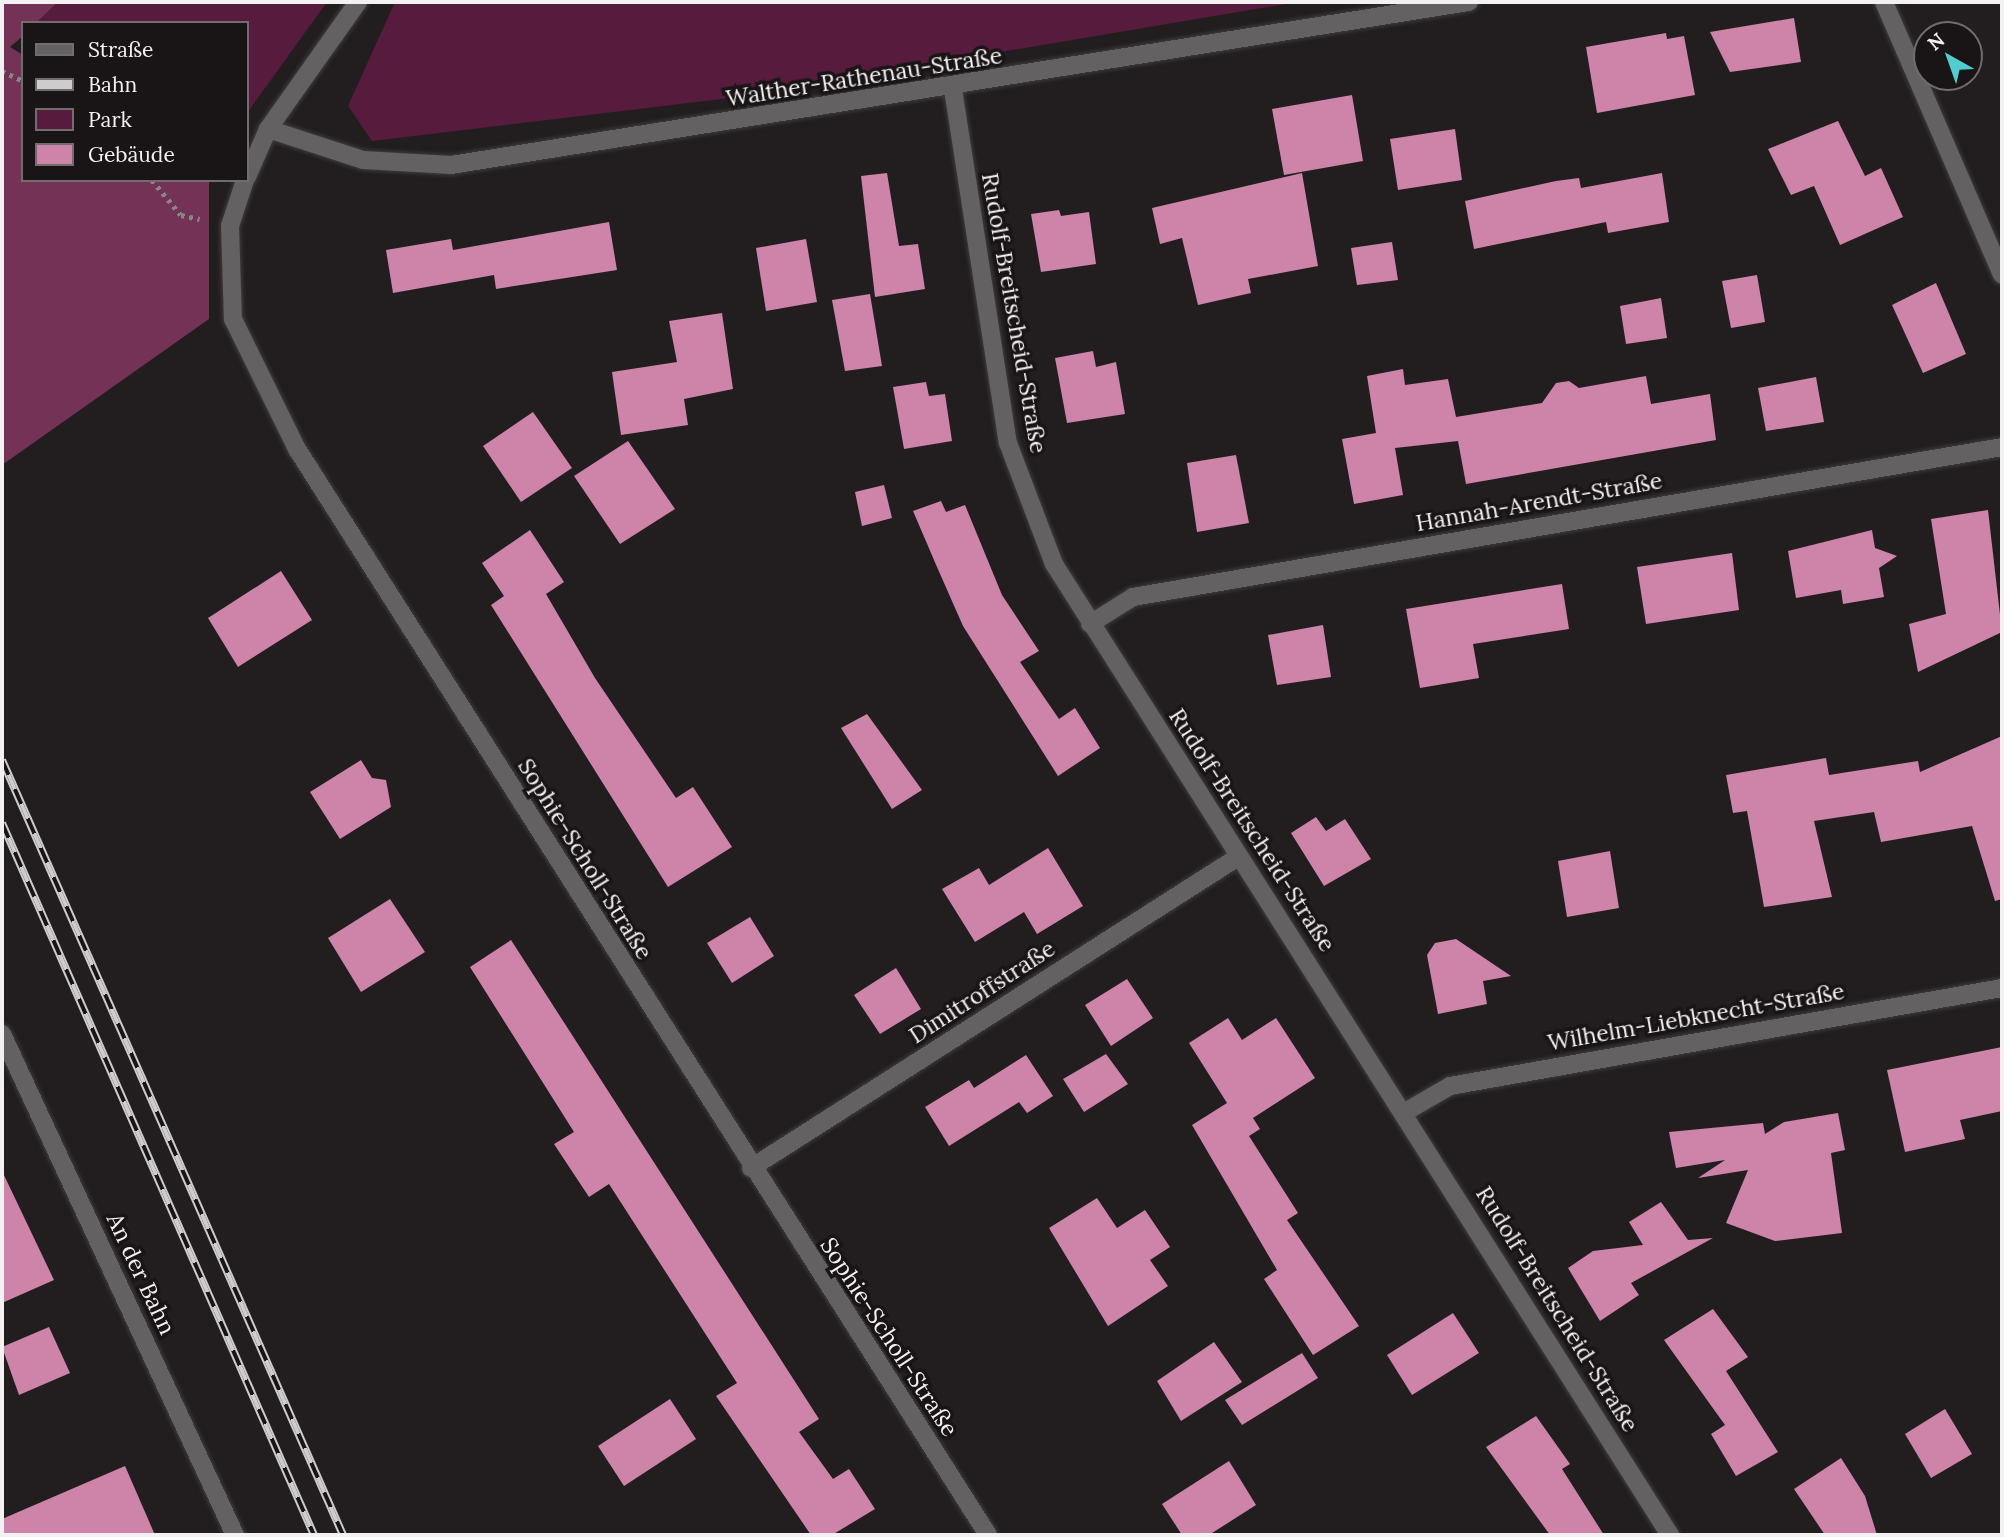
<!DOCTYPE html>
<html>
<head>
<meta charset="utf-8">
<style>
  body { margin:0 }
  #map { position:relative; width:2004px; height:1537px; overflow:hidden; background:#221e20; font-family:Lora,serif }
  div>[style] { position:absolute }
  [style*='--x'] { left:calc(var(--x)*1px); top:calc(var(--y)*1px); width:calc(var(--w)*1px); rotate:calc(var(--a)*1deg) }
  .green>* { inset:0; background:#571b3d }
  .forest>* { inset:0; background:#753257 }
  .building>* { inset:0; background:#ce83a9 }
  .path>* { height:4.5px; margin-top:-2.25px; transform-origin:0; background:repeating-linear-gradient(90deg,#898687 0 3.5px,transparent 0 8.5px) }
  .roads { filter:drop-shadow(0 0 2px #3f3c3d) drop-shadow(0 0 2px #3f3c3d) }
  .minor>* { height:18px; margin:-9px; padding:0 9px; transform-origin:9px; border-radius:9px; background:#636162 }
  .tertiary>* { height:18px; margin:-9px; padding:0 9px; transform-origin:9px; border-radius:9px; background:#636162 }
  .rail>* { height:8px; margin-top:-4px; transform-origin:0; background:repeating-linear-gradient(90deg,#191416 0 16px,#cfcccd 0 32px); box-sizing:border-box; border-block:2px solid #cfcccd }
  span { translate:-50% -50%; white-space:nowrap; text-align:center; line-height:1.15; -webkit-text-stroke:7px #191416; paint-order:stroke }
  .street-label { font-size:23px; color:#f4f1f2 }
  .frame { position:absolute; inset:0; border:4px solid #f4f1f2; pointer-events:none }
  .legend { position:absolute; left:21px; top:21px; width:228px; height:161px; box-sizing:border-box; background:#191416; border:2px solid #716c6e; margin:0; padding:9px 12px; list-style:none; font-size:21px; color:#f4f1f2 }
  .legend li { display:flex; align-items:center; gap:14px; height:35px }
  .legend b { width:35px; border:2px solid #716c6e }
  .north { position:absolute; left:1913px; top:21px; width:70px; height:70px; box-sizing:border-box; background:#191416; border:2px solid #716c6e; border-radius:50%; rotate:320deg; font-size:19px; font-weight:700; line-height:28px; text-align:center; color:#f4f1f2 }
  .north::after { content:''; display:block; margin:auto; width:24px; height:32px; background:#51ccd1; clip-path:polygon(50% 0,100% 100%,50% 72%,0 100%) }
</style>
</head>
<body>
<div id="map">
  <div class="green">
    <i style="clip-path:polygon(58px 2px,327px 2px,247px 113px,247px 23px,36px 23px)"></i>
    <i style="clip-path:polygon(395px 2px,1298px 2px,721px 99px,372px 141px,348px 106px)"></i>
  </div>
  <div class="forest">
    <i style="clip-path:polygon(2px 2px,58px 2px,36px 23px,23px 23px,23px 36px,10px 47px,23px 55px,23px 180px,209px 180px,209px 319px,2px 465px)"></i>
  </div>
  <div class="building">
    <i style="clip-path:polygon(1794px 18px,1801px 62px,1730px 72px,1710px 32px)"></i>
    <i style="clip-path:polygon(1666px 33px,1667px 39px,1684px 36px,1695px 95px,1597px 113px,1586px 47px)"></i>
    <i style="clip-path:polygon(1352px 95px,1363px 161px,1284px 175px,1272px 109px)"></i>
    <i style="clip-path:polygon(1838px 121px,1865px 176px,1881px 168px,1903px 217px,1840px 245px,1814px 186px,1791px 195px,1768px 149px)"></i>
    <i style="clip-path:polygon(1455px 129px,1462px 180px,1398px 190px,1390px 139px)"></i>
    <i style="clip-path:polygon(887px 173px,899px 246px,918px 244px,925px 289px,875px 297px,861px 176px)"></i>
    <i style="clip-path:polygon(1302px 173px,1318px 266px,1248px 279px,1251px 293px,1198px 305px,1182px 238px,1160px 244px,1152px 208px)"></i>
    <i style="clip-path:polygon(1662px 173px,1669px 222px,1608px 233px,1606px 222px,1474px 249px,1465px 201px,1556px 181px,1579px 178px,1581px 188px)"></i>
    <i style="clip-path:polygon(1059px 210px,1061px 216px,1089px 212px,1096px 264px,1041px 272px,1031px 214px)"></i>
    <i style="clip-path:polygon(609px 222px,617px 270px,496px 289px,494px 275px,393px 293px,386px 250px,451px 239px,453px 250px)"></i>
    <i style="clip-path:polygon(806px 239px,817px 302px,766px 311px,756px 248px)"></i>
    <i style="clip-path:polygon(1392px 242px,1398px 280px,1357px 285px,1351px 248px)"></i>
    <i style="clip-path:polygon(1757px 275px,1765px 322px,1731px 328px,1722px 281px)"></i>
    <i style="clip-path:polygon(1936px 283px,1966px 354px,1923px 373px,1892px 305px)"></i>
    <i style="clip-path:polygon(870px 294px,882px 366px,845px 371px,832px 300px)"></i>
    <i style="clip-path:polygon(1661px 298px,1667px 338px,1626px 344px,1620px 306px)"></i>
    <i style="clip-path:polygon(722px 313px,733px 389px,684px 399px,688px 425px,621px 435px,612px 372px,677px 362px,669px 321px)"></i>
    <i style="clip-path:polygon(1093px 351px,1096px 367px,1116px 362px,1125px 414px,1067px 423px,1055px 358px)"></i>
    <i style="clip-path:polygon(1403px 369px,1405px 385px,1448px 379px,1456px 417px,1542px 403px,1556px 383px,1569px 381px,1579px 388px,1646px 376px,1651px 404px,1710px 394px,1716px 440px,1466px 484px,1458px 441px,1395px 448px,1403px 495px,1354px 504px,1342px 439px,1376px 433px,1367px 376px)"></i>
    <i style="clip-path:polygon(1816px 377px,1824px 422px,1766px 431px,1758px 388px)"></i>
    <i style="clip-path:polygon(926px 382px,929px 396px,945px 394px,952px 441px,904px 449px,893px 387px)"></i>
    <i style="clip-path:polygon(533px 412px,572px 468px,521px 502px,483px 446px)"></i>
    <i style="clip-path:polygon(628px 441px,675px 509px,620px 544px,574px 476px)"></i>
    <i style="clip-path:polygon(1236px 455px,1249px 523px,1197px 532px,1187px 463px)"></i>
    <i style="clip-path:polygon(884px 485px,892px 518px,862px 526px,855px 492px)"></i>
    <i style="clip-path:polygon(941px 501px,946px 512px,965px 505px,1002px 595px,1039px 651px,1020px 662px,1059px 719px,1075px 708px,1100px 748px,1058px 776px,963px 626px,937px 567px,913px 511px)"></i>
    <i style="clip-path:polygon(1988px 510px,2002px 632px,1918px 672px,1909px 624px,1946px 614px,1931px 519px)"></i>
    <i style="clip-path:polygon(530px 530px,564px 582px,546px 594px,595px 678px,676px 798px,693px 787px,732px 847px,668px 887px,491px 605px,504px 596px,482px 563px)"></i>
    <i style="clip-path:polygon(1872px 530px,1875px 548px,1897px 556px,1879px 568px,1884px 597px,1843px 604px,1841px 590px,1796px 598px,1788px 551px)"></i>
    <i style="clip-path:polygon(1732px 553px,1739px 610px,1646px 624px,1637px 567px)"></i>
    <i style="clip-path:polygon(281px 571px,312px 620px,238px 667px,208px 618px)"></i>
    <i style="clip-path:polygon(1562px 584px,1569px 629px,1473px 644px,1479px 678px,1420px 688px,1406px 609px)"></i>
    <i style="clip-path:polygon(1323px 625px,1331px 677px,1277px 685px,1268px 635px)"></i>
    <i style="clip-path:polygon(867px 714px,922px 790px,892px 809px,841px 728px)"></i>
    <i style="clip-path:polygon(2002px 736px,2002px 899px,1995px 901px,1972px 826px,1881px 842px,1874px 812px,1814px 821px,1832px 897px,1764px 907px,1747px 811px,1733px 813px,1726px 775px,1826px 758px,1829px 775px,1918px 761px,1920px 772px)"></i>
    <i style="clip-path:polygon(361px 760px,372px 778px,386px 780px,391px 807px,340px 839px,310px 792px)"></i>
    <i style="clip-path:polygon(1316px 817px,1326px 831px,1345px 819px,1371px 859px,1324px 886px,1291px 833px)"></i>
    <i style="clip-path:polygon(1048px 848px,1083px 906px,1037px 934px,1024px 912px,975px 942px,942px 889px,979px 868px,989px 885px)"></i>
    <i style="clip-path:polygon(1610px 851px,1619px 908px,1567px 917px,1558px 861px)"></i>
    <i style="clip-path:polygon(390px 899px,425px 952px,361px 992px,328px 938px)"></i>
    <i style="clip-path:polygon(750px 917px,774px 956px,732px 983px,707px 943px)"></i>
    <i style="clip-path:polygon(1456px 939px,1511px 976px,1483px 981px,1487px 1004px,1438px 1014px,1427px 955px,1435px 943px)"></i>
    <i style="clip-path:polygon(511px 940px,819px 1419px,799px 1432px,833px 1479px,849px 1469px,875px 1509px,832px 1535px,811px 1535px,716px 1396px,737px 1383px,609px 1184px,589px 1197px,554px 1144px,574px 1132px,470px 967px)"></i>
    <i style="clip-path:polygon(896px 968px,921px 1009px,880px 1034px,854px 995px)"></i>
    <i style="clip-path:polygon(1127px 979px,1153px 1018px,1111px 1046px,1085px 1005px)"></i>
    <i style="clip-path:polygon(1228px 1018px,1242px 1040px,1276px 1018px,1315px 1078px,1253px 1118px,1260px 1129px,1249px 1136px,1298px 1213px,1287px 1220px,1359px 1326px,1313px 1355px,1264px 1279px,1277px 1270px,1192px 1125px,1227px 1103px,1189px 1043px)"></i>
    <i style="clip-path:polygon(2002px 1047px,2002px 1111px,1960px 1120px,1965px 1139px,1905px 1152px,1887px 1070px)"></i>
    <i style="clip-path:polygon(1106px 1054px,1128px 1084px,1084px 1112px,1063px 1079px)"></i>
    <i style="clip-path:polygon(1026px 1055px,1053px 1096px,1027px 1113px,1019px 1102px,949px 1146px,925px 1107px,969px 1080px,974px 1088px)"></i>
    <i style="clip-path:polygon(1838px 1113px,1845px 1150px,1831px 1153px,1842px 1233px,1775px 1241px,1726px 1223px,1748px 1170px,1698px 1178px,1725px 1160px,1676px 1168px,1669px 1132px,1763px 1123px,1765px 1134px,1784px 1122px)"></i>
    <i style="clip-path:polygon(2px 1171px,54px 1280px,2px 1303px)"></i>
    <i style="clip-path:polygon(1097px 1198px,1117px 1228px,1145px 1210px,1170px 1247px,1150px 1260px,1168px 1286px,1108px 1326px,1049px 1228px)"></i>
    <i style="clip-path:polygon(1661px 1202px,1688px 1240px,1713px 1238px,1631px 1283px,1639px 1295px,1600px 1321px,1568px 1268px,1593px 1251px,1643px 1245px,1629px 1222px)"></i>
    <i style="clip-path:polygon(1713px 1309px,1748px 1357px,1726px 1371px,1778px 1452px,1736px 1476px,1711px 1434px,1725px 1425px,1664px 1340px)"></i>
    <i style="clip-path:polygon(1453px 1313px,1479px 1353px,1412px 1395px,1387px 1355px)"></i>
    <i style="clip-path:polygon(49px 1327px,70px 1373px,19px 1395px,2px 1347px)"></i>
    <i style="clip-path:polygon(1214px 1342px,1242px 1382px,1181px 1421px,1157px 1381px)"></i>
    <i style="clip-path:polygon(1302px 1353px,1318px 1378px,1242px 1425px,1225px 1400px)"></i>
    <i style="clip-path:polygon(670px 1399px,696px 1439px,624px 1486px,598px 1446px)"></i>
    <i style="clip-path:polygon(1945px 1409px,1972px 1454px,1931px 1478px,1905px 1434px)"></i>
    <i style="clip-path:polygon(1536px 1416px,1570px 1464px,1562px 1469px,1604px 1535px,1550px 1535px,1486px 1447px)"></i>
    <i style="clip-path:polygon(1841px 1458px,1865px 1496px,1877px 1535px,1825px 1535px,1794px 1489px)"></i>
    <i style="clip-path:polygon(1229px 1461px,1256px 1505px,1209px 1535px,1182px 1535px,1162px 1504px)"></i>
    <i style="clip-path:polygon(125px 1466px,155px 1535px,2px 1535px,2px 1519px)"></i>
  </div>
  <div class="path">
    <i style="--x:2;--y:71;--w:23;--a:25"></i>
    <i style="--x:152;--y:180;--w:45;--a:50.4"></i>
    <i style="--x:181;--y:215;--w:19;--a:12"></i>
  </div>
  <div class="roads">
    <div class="minor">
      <i style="--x:1884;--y:2;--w:297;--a:66.6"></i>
      <i style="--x:953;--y:89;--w:358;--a:81.2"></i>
      <i style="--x:1008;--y:443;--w:129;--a:69.2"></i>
      <i style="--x:1054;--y:564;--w:1150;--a:57.61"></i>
      <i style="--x:268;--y:129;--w:100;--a:18.1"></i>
      <i style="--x:363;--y:160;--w:88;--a:3.3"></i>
      <i style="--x:451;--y:165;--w:1031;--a:-9.1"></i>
      <i style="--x:1090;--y:624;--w:51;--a:-32.1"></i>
      <i style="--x:1133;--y:597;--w:882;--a:-9.79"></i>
      <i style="--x:2;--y:1034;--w:553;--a:65.06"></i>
      <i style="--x:1405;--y:1112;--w:52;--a:-30"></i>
      <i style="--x:1450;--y:1086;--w:561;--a:-10.07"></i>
      <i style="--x:751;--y:1168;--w:578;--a:-32.56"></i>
    </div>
    <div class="tertiary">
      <i style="--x:247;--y:177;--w:52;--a:-66.4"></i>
      <i style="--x:268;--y:129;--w:156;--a:-54.7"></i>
      <i style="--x:245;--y:180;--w:48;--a:108.1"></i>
      <i style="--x:230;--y:226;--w:93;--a:88.2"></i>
      <i style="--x:233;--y:319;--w:145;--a:63.8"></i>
      <i style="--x:297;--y:449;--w:1287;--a:57.53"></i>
    </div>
  </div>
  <div class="rail">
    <i style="--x:2;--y:760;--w:847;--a:66.25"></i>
    <i style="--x:2;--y:823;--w:777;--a:66.34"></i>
  </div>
  <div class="street-label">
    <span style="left:864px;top:77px;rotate:-9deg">Walther-Rathenau-Straße</span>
    <span style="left:1014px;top:313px;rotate:80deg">Rudolf-Breitscheid-Straße</span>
    <span style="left:1539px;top:502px;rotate:-10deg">Hannah-Arendt-Straße</span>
    <span style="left:1252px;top:830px;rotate:57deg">Rudolf-Breitscheid-Straße</span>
    <span style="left:585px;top:859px;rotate:58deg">Sophie-Scholl-Straße</span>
    <span style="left:982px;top:992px;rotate:-33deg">Dimitroffstraße</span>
    <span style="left:1696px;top:1017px;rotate:-10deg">Wilhelm-Liebknecht-Straße</span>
    <span style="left:141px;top:1274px;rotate:65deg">An der Bahn</span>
    <span style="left:1557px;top:1309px;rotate:58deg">Rudolf-Breitscheid-Straße</span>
    <span style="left:889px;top:1337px;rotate:57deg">Sophie-Scholl-Straße</span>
  </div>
  <div class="frame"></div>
  <ul class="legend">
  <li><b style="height:9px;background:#636162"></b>Straße</li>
  <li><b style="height:9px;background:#cfcccd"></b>Bahn</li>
  <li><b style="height:19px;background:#571b3d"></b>Park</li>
  <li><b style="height:19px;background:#ce83a9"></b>Gebäude</li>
  </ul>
  <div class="north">N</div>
</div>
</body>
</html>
